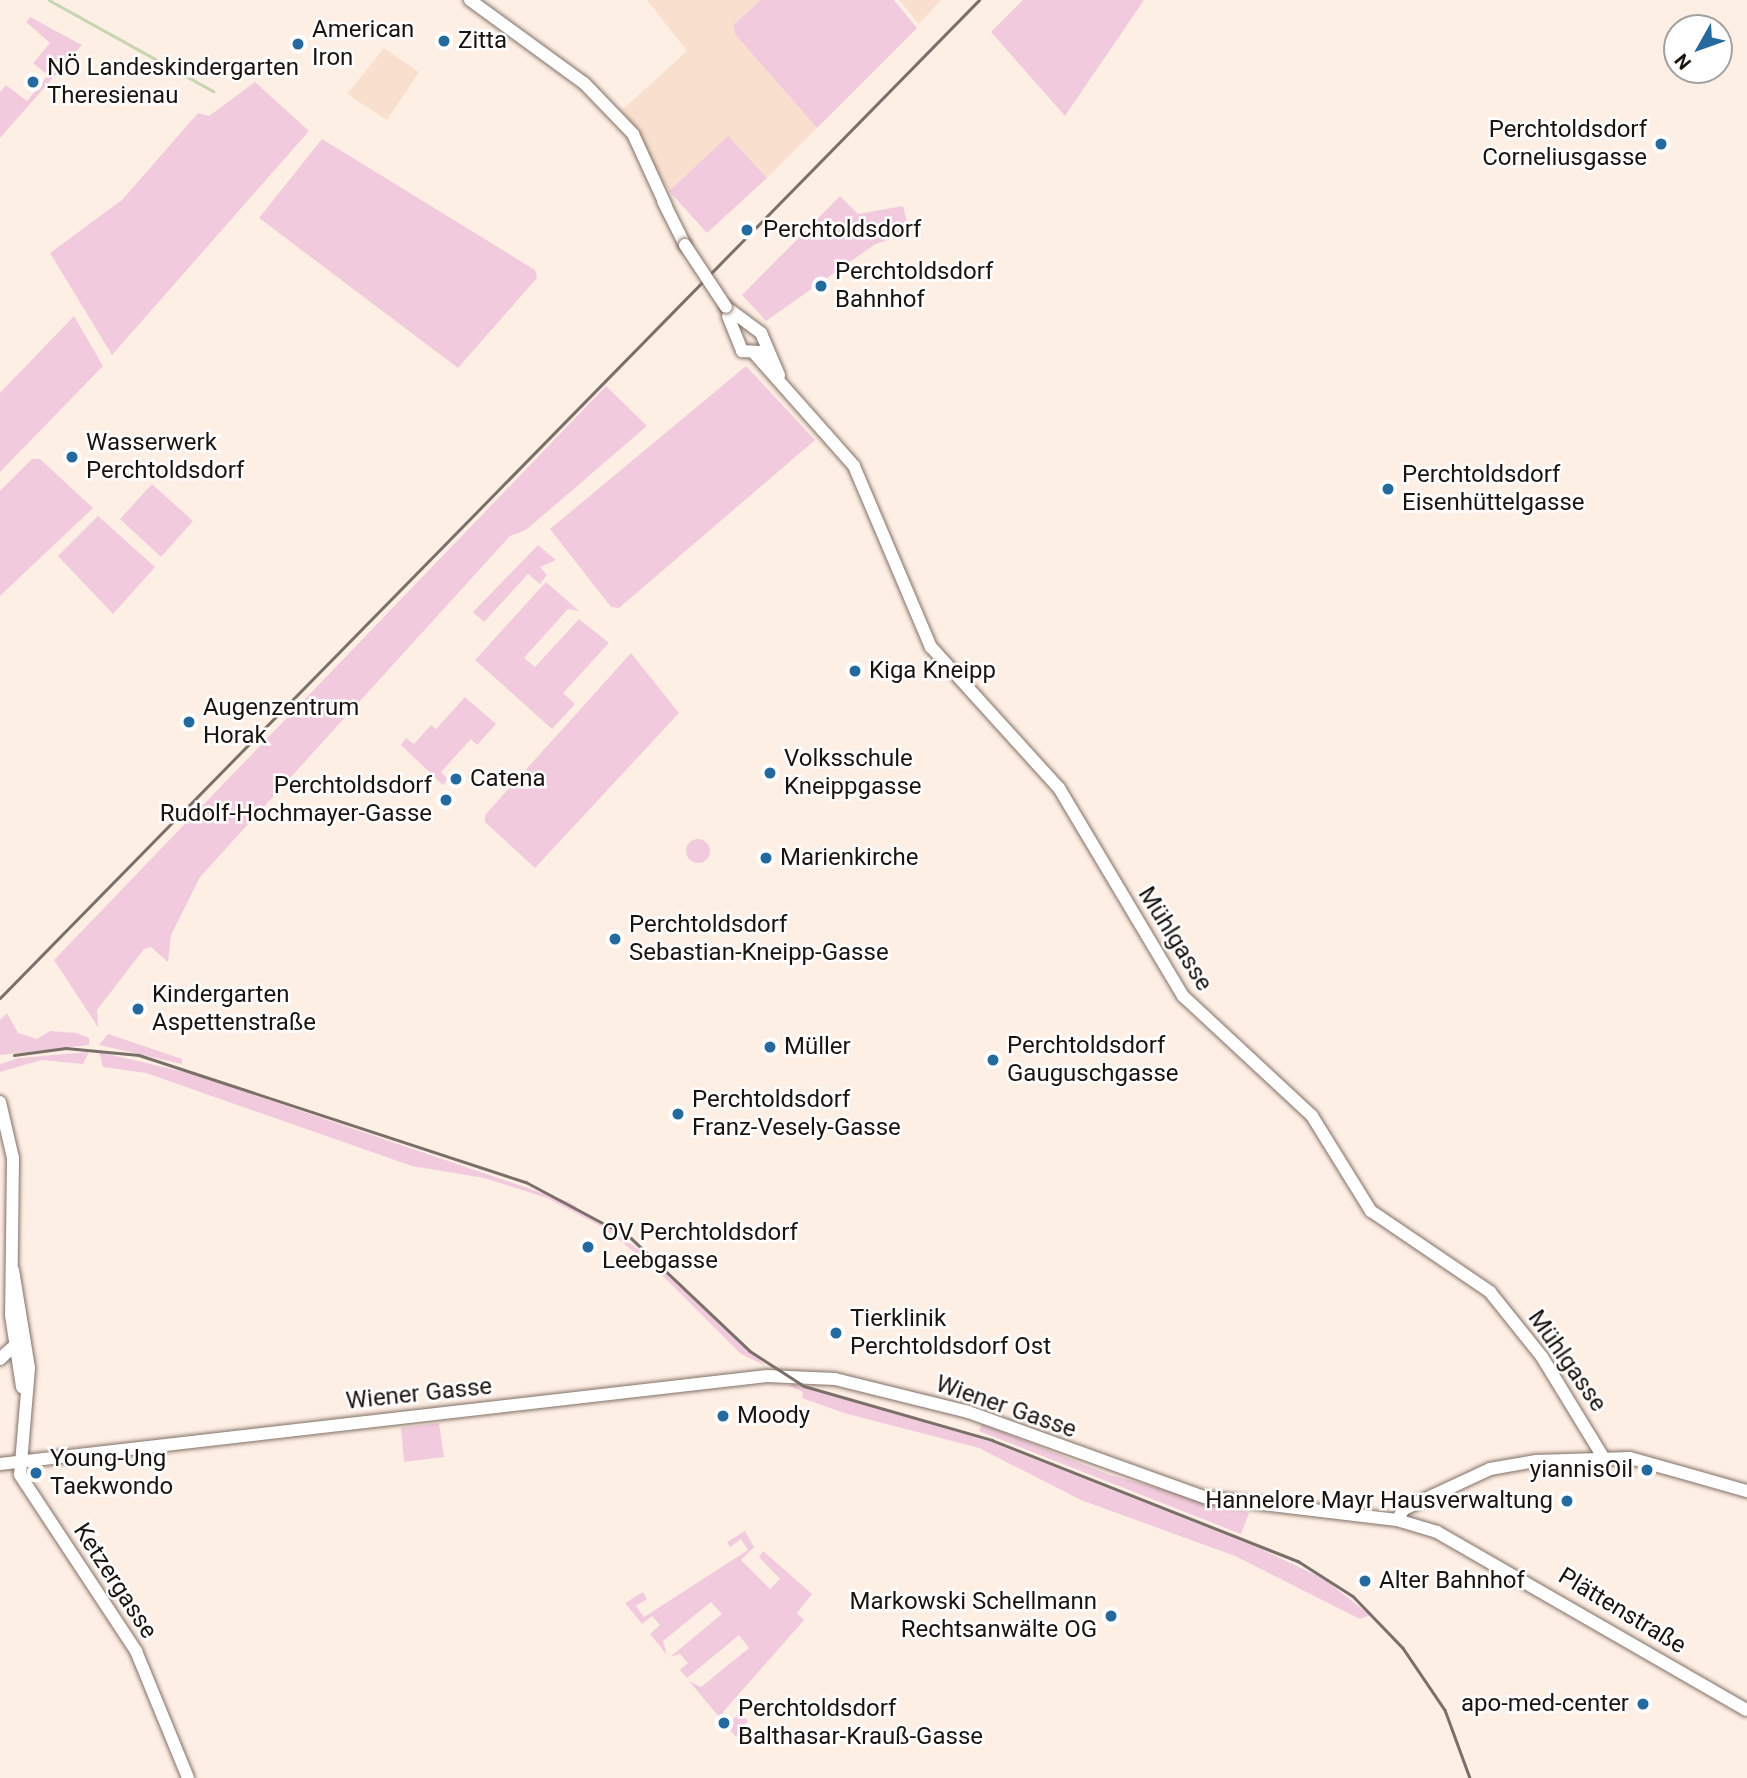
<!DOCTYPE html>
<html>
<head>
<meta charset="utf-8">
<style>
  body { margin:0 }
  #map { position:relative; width:1747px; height:1778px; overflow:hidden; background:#feefe5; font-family:Roboto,sans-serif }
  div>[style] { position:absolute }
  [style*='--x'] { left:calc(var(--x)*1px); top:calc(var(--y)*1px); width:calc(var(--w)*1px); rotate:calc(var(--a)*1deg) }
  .built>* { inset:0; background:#f9e0ce }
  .green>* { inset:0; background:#f1cbdd }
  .round { border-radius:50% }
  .stream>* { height:2.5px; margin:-1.25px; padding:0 1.25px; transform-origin:1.25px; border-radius:1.25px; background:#c7d5b1 }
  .roads { filter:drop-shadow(0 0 2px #817065) drop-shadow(0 0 2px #817065) }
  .secondary>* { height:12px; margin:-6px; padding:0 6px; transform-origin:6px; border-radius:6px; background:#fff }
  .rail>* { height:2.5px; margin:-1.25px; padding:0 1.25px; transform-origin:1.25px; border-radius:1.25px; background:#7a7069 }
  .bridges { filter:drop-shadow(0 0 2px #817065) drop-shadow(0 0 2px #817065) }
  .secondary-bridge>* { height:12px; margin:-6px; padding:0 6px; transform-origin:6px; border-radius:6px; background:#fff }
  .dots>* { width:19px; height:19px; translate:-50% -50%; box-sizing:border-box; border:4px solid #fff; border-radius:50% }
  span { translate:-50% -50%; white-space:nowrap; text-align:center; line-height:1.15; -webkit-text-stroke:5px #fff; paint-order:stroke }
  .poi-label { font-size:24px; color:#1a140f }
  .left { translate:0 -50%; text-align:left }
  .right { translate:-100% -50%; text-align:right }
  .street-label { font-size:24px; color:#1a140f }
  .north { position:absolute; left:1663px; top:14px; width:70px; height:70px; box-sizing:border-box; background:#fff; border:2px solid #a3a19f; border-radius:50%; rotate:230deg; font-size:19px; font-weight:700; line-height:28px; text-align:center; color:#1a140f }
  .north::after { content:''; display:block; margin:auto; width:24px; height:32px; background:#256a9f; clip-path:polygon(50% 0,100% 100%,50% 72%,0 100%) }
</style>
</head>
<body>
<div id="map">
  <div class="built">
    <i style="clip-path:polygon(647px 0,761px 0,733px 25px,735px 33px,817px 128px,767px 178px,728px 137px,669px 191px,622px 110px,687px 51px)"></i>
    <i style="clip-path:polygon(899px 0,941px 0,919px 24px)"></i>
    <i style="clip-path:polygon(384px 48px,419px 72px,387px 120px,347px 94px)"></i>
  </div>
  <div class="green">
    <i style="clip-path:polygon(761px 0,894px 0,917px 28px,817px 128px,735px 34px,733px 25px)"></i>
    <i style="clip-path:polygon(1023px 0,1144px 0,1065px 116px,991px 32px)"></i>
    <i style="clip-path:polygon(30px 17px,82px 45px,0 138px,0 92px,6px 85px,27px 101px,48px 75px,33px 63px,50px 43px,26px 22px)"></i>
    <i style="clip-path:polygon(255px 82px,309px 131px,112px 355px,50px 253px,122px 200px,198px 113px,209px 116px)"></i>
    <i style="clip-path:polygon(728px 136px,767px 178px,707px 233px,669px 191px)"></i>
    <i style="clip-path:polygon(322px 139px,535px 270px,537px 278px,458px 368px,259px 218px)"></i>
    <i style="clip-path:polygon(840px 196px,858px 214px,903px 206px,909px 231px,874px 245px,766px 321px,742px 295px)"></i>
    <i style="clip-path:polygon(74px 316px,103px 366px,0 472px,0 393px)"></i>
    <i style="clip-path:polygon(746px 366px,815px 440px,619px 608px,611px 607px,550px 529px)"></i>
    <i style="clip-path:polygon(606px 386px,647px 426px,526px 530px,510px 536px,200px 877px,171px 935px,168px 962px,151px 947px,144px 949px,97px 1010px,98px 1027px,54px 960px)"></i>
    <i style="clip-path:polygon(32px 459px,40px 459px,93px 508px,0 596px,0 491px)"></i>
    <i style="clip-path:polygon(152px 484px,193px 521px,161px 557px,120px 519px)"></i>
    <i style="clip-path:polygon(98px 516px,155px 567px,113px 614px,58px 556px)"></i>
    <i style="clip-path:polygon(538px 545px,556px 560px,540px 567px,547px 575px,540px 584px,528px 574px,484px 622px,473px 612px)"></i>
    <i style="clip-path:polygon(546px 582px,579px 611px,568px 609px,524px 658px,535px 667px,579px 619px,609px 643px,563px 693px,575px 704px,552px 729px,475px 660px)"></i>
    <i style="clip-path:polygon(631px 653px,679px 713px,535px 868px,485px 822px,485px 815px)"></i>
    <i style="clip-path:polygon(465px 697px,496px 724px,477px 745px,471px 739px,441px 772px,448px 779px,443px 785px,401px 745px,406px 738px,414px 744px,431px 725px,436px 729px)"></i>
    <i class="round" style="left:686px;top:839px;width:24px;height:24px"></i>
    <i style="clip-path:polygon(7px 1013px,18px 1033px,37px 1039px,50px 1031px,77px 1033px,89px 1038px,89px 1045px,0 1055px,0 1020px)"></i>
    <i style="clip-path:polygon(108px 1034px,182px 1059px,182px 1064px,99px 1045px)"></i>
    <i style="clip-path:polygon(89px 1052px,83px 1064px,42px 1060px,0 1072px,0 1064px,19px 1058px)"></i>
    <i style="clip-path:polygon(99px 1052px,189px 1073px,569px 1202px,660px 1264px,766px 1366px,741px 1354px,656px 1269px,604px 1228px,547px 1198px,484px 1178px,412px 1166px,146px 1073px,103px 1067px)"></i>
    <i style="clip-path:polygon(794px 1384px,983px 1439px,1261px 1549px,1324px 1579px,1370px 1615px,1360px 1619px,1235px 1556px,1081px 1500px,979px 1448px,844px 1413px,802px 1398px,803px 1392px,789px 1386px)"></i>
    <i style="clip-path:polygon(439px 1423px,444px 1457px,404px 1462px,401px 1428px)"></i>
    <i style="clip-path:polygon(982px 1424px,1110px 1475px,1249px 1513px,1241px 1534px,979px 1431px)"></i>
    <i style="clip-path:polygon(745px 1531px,754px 1547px,741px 1560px,770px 1589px,780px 1579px,759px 1557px,763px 1551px,812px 1594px,797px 1613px,804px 1620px,723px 1712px,731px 1721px,740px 1713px,748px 1721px,736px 1737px,689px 1681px,701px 1687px,749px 1648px,739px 1635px,687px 1678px,680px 1670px,688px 1663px,680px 1654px,670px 1657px,722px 1614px,711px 1602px,663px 1641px,667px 1655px,650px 1634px,660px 1625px,652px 1616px,642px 1624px,625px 1603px,643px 1592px,647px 1599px,636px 1606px,644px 1617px,748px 1550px,741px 1539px,730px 1547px,727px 1542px)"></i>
  </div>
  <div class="stream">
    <i style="--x:49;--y:0;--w:188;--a:29"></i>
  </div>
  <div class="roads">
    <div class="secondary">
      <i style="--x:470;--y:0;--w:141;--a:36.1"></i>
      <i style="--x:584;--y:83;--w:71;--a:46.1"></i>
      <i style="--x:633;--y:134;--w:79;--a:65.4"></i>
      <i style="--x:663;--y:201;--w:49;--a:63.4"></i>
      <i style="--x:726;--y:307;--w:44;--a:36.6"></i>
      <i style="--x:761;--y:333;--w:46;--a:66.8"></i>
      <i style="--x:728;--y:316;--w:38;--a:68"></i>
      <i style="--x:742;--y:351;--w:18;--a:3"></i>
      <i style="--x:755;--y:354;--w:149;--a:48.5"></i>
      <i style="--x:854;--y:466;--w:197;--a:67"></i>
      <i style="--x:931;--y:647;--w:190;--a:47.8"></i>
      <i style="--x:1059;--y:788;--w:242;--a:59.2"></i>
      <i style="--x:1183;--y:996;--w:176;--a:42.9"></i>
      <i style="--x:1312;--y:1116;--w:112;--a:58.2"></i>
      <i style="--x:1371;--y:1211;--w:144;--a:34.2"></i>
      <i style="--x:1490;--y:1292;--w:83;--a:51.3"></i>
      <i style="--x:1542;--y:1357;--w:117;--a:58.6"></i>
      <i style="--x:0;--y:1102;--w:57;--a:76.9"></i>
      <i style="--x:13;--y:1158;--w:157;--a:90.7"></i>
      <i style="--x:11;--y:1315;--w:73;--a:81.3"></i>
      <i style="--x:13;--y:1270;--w:99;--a:80.7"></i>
      <i style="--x:29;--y:1368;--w:107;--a:94.8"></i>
      <i style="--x:20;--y:1475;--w:211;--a:56.6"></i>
      <i style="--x:136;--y:1651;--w:137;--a:67.7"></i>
      <i style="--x:0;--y:1359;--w:19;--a:-43"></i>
      <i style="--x:0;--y:1464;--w:772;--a:-6.55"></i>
      <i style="--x:767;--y:1376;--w:68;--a:2.5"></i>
      <i style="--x:835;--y:1379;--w:137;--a:13.9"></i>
      <i style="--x:968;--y:1412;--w:251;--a:19.8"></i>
      <i style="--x:1204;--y:1497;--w:194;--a:6.8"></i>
      <i style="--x:1397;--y:1520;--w:42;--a:16.7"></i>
      <i style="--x:1437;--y:1532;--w:357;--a:29.9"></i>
      <i style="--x:1397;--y:1520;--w:13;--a:-58"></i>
      <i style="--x:1404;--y:1509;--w:95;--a:-24.9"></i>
      <i style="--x:1490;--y:1469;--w:47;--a:-9.9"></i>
      <i style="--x:1536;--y:1461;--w:94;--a:-1.8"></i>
      <i style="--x:1630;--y:1458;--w:122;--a:15.8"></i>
    </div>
  </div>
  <div class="rail">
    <i style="--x:0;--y:998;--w:1398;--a:-45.55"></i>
    <i style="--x:14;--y:1055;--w:52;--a:-7.7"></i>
    <i style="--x:66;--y:1048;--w:73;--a:5.5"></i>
    <i style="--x:139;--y:1055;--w:407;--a:18.2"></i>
    <i style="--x:526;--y:1182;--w:119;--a:28.1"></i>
    <i style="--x:631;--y:1238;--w:164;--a:43.5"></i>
    <i style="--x:750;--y:1351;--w:64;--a:32.9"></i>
    <i style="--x:804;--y:1386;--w:196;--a:16"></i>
    <i style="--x:992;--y:1440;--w:329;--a:21.6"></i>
    <i style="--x:1298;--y:1561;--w:65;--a:32.5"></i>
    <i style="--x:1353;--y:1596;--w:72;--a:46.1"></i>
    <i style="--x:1403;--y:1648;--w:75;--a:55.9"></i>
    <i style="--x:1445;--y:1710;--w:72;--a:69.8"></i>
  </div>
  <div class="bridges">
    <div class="secondary-bridge">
      <i style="--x:685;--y:245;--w:74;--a:56.5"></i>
    </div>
  </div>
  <div class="dots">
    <i style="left:444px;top:41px;background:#256a9f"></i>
    <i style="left:298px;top:44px;background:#256a9f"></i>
    <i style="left:33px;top:82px;background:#256a9f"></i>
    <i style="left:1661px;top:144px;background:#256a9f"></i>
    <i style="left:747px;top:230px;background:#256a9f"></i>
    <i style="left:821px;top:286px;background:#256a9f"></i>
    <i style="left:72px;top:457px;background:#256a9f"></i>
    <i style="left:1388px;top:489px;background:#256a9f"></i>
    <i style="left:855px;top:671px;background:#256a9f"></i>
    <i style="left:189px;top:722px;background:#256a9f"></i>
    <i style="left:770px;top:773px;background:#256a9f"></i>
    <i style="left:456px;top:779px;background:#256a9f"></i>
    <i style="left:446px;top:800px;background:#256a9f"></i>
    <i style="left:766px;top:858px;background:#256a9f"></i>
    <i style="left:615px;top:939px;background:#256a9f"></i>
    <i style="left:138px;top:1009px;background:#256a9f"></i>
    <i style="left:770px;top:1047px;background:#256a9f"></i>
    <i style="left:993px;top:1060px;background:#256a9f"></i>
    <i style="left:678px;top:1114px;background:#256a9f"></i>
    <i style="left:588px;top:1247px;background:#256a9f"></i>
    <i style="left:836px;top:1333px;background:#256a9f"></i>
    <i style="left:723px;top:1416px;background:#256a9f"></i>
    <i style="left:1647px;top:1470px;background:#256a9f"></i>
    <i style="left:36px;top:1473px;background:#256a9f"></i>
    <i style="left:1567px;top:1501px;background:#256a9f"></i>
    <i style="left:1365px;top:1581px;background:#256a9f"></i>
    <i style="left:1111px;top:1616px;background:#256a9f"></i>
    <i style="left:1643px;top:1704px;background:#256a9f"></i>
    <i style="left:724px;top:1723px;background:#256a9f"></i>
  </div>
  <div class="poi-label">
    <span class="left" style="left:312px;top:44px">American<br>Iron</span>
    <span class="left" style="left:458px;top:41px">Zitta</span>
    <span class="left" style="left:47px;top:82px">NÖ Landeskindergarten<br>Theresienau</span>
    <span class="right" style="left:1647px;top:144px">Perchtoldsdorf<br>Corneliusgasse</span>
    <span class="left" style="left:763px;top:230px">Perchtoldsdorf</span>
    <span class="left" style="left:835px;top:286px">Perchtoldsdorf<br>Bahnhof</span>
    <span class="left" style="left:86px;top:457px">Wasserwerk<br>Perchtoldsdorf</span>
    <span class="left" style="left:1402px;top:489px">Perchtoldsdorf<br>Eisenhüttelgasse</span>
    <span class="left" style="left:869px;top:671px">Kiga Kneipp</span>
    <span class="left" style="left:203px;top:722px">Augenzentrum<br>Horak</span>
    <span class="left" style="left:784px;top:773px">Volksschule<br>Kneippgasse</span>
    <span class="left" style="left:470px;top:779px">Catena</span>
    <span class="right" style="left:432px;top:800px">Perchtoldsdorf<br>Rudolf-Hochmayer-Gasse</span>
    <span class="left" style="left:780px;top:858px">Marienkirche</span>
    <span class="left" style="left:629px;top:939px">Perchtoldsdorf<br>Sebastian-Kneipp-Gasse</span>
    <span class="left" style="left:152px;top:1009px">Kindergarten<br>Aspettenstraße</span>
    <span class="left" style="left:1007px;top:1060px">Perchtoldsdorf<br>Gauguschgasse</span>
    <span class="left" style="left:784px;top:1047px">Müller</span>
    <span class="left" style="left:692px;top:1114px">Perchtoldsdorf<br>Franz-Vesely-Gasse</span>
    <span class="left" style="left:602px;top:1247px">OV Perchtoldsdorf<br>Leebgasse</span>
    <span class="left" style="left:850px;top:1333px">Tierklinik<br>Perchtoldsdorf Ost</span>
    <span class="left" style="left:737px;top:1416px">Moody</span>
    <span class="left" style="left:50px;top:1473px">Young-Ung<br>Taekwondo</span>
    <span class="right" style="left:1633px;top:1470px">yiannisOil</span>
    <span class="right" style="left:1553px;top:1501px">Hannelore Mayr Hausverwaltung</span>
    <span class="left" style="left:1379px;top:1581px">Alter Bahnhof</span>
    <span class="right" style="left:1097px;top:1616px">Markowski Schellmann<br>Rechtsanwälte OG</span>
    <span class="right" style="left:1629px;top:1704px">apo-med-center</span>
    <span class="left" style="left:738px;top:1723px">Perchtoldsdorf<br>Balthasar-Krauß-Gasse</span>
  </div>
  <div class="street-label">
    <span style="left:1175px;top:939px;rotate:58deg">Mühlgasse</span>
    <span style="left:1567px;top:1361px;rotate:55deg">Mühlgasse</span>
    <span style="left:419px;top:1394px;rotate:-6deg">Wiener Gasse</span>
    <span style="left:1006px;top:1407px;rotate:19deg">Wiener Gasse</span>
    <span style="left:115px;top:1581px;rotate:57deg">Ketzergasse</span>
    <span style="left:1622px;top:1611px;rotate:31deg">Plättenstraße</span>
  </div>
  <div class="north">N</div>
</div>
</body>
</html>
